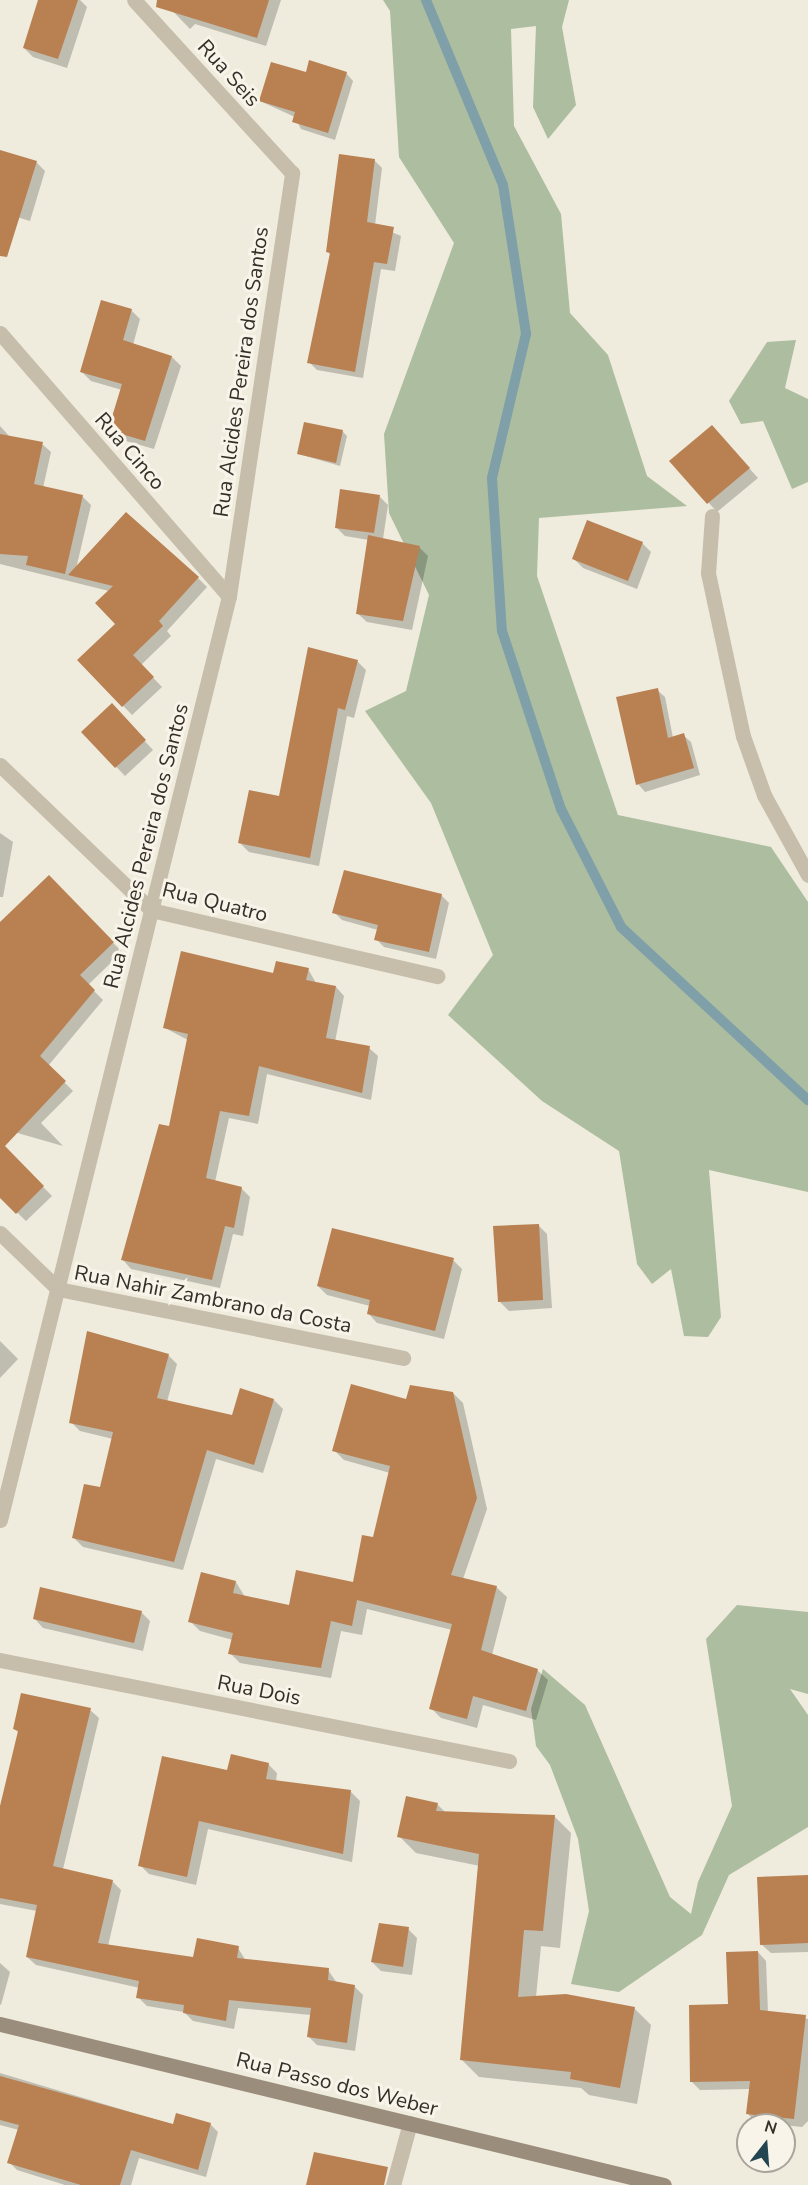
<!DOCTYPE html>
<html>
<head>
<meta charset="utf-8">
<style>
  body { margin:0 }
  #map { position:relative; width:808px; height:2185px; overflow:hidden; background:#efebdd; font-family:"Nunito Sans",sans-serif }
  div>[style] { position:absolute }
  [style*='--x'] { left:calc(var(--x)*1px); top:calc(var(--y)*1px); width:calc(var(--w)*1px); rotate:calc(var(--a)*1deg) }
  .green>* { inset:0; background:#adbd9f }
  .shadow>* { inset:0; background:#0003 }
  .stream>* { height:10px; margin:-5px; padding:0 5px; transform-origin:5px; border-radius:5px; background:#7f9fa9 }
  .building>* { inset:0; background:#b98052 }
  .lane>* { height:15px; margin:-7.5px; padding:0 7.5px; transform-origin:7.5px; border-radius:7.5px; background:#c6bdab }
  .street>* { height:15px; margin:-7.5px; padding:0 7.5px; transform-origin:7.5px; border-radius:7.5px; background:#c6bdab }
  .secondary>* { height:15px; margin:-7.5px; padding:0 7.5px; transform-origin:7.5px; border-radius:7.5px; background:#9a8d7c }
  span { translate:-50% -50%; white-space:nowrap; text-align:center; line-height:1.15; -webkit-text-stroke:6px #f8f4e9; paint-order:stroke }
  .street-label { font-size:21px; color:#352f29 }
  .north { position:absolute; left:736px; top:2113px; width:60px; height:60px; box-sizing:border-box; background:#f8f4e9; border:2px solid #aaa59c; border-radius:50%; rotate:17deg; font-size:16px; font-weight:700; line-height:24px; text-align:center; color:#352f29 }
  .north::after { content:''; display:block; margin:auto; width:21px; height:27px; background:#234552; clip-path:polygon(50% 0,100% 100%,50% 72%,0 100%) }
</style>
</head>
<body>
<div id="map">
  <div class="green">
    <i style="clip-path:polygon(383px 0,569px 0,562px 27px,576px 105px,548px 139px,533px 107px,536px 26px,511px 29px,514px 126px,561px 214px,570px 313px,608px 355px,647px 476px,687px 506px,539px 518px,537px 576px,618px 815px,771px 847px,808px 902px,808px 1192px,709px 1170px,721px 1317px,708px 1337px,684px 1336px,671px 1269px,652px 1284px,637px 1264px,619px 1151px,542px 1101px,448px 1015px,493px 955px,431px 803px,365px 711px,406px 691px,429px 595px,389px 513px,384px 434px,454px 243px,399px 157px,390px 11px)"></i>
    <i style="clip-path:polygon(796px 340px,785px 388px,808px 399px,808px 482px,792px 489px,763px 421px,741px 424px,729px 401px,767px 342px)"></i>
    <i style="clip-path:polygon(737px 1605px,808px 1612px,808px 1694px,790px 1689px,808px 1715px,808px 1827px,729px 1875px,702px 1935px,619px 1992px,571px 1984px,589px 1911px,578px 1839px,550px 1765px,536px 1746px,531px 1709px,543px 1669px,585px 1705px,670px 1897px,691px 1914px,698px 1882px,732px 1806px,706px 1639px)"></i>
  </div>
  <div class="shadow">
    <i style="clip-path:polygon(40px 0,80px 0,87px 7px,67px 68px,33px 57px,24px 48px)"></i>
    <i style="clip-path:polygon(162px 0,281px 0,266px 46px,195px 24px,190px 29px)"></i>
    <i style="clip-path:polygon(346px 73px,353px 81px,335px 140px,301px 129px,295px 117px,260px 101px,306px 74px)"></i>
    <i style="clip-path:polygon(0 151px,36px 162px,45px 171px,30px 221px,0 212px)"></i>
    <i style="clip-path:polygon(374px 160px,382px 168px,375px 225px,401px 236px,395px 271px,381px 269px,363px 378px,317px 370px,309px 362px,331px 255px,328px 252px)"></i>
    <i style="clip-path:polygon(131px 310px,140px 319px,133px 345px,172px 357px,181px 366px,154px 449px,119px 439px,110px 430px,122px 390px,91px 381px,82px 372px)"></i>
    <i style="clip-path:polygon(0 426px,11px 438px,42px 444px,51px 452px,43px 488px,82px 496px,91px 505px,76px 569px,198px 578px,207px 587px,167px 631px,171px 636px,141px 665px,162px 687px,132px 715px,79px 660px,117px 624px,109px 591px,0 564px)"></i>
    <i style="clip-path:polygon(712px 427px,758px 478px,717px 512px,671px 461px)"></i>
    <i style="clip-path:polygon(342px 431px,347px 436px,340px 466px,299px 454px)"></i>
    <i style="clip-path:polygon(379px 496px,388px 505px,383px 539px,419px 547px,428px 556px,412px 630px,367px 622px,357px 613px,369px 540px,345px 536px,336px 527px)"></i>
    <i style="clip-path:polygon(642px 543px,651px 552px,637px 589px,583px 568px,574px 559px)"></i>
    <i style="clip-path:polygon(357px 661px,366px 670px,354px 718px,347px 716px,319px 866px,249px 852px,240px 843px,280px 798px)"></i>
    <i style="clip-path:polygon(657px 690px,665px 697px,673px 738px,683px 735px,691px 742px,700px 775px,645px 792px,638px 784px)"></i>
    <i style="clip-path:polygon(120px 714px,153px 750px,125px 776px,83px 732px)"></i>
    <i style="clip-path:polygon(0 833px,13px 842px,3px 897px,0 897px)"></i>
    <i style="clip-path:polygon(49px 877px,122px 952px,88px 985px,103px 1000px,48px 1066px,73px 1091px,41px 1123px,63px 1146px,0 1128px,0 983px)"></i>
    <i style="clip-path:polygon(441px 895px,449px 903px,436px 959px,384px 947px,376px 939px,378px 930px,342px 920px,334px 912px)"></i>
    <i style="clip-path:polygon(308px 969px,316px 983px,336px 987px,344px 996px,335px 1042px,369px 1048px,378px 1056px,371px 1100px,267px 1074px,258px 1124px,229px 1118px,215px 1182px,242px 1189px,250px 1197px,243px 1236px,233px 1234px,220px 1288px,131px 1269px,123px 1260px,170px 1128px,188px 1040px,165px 1028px,274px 974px)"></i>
    <i style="clip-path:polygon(0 1143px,52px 1196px,26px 1221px,0 1196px)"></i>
    <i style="clip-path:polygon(538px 1225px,547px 1234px,552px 1308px,509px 1311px,500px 1302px)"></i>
    <i style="clip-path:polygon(453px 1260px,462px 1269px,444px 1339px,377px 1323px,368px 1313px,370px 1306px,327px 1295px,318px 1286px)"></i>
    <i style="clip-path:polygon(0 1341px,18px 1359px,0 1378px)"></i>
    <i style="clip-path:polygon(168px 1355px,177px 1364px,167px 1402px,233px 1417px,274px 1400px,283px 1409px,263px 1473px,216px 1459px,183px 1570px,83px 1547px,74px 1538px,101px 1489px,113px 1439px,80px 1431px,71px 1422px)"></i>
    <i style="clip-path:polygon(453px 1393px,463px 1403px,487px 1509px,463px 1579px,496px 1587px,507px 1597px,492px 1655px,537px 1670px,548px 1680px,536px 1720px,483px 1705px,477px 1728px,441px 1718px,431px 1708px,452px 1630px,367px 1609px,362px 1635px,341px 1631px,331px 1678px,240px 1663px,230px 1653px,233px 1640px,200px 1631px,190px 1621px,236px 1582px,245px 1597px,290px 1607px,354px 1584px,374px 1539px,390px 1473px,344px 1460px,334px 1450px,407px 1401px)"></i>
    <i style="clip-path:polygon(141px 1612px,150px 1621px,143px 1651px,43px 1628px,34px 1618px)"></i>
    <i style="clip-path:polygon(90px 1710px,99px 1718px,63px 1869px,112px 1881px,121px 1890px,108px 1946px,194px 1959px,238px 1948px,246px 1961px,328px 1970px,337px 1983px,354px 1986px,363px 1995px,355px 2051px,317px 2045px,308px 2036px,311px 2015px,238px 2008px,234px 2029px,193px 2021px,184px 2012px,147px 2006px,138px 1997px,140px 1988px,36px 1965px,27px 1957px,37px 1911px,0 1904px,0 1809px,19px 1733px,15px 1729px)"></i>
    <i style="clip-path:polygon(268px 1764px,277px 1773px,276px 1782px,351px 1792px,360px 1801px,352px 1862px,208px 1829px,196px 1885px,149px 1874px,140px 1865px,229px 1772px)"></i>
    <i style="clip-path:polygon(437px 1804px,445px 1812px,554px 1816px,571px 1833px,560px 1948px,541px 1946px,536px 1997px,634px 2008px,651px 2025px,637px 2104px,589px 2095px,581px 2088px,479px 2077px,462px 2060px,480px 1866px,416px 1853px,399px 1836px)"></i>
    <i style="clip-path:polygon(808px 1877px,808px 1952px,771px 1953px,761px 1944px)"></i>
    <i style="clip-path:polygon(408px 1929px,417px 1938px,412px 1975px,381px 1971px,372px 1962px)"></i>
    <i style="clip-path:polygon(758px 1952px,766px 1961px,768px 2012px,808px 2019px,808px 2121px,802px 2127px,756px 2122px,747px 2113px,750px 2089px,700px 2090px,691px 2081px)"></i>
    <i style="clip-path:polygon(0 1963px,10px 1972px,1px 2005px,0 2004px)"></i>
    <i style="clip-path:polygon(0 2073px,174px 2125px,210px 2124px,218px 2132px,206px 2177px,139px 2158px,131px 2185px,65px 2185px,17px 2170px,9px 2162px,19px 2130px,0 2125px)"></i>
  </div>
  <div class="stream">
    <i style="--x:426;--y:0;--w:200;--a:67.4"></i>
    <i style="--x:503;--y:185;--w:151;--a:81.2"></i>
    <i style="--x:526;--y:334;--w:148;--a:103.3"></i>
    <i style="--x:492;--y:478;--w:153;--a:86.3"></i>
    <i style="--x:502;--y:631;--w:188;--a:71.7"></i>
    <i style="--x:561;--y:809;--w:132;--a:63"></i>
    <i style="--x:621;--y:927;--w:255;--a:42.8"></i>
  </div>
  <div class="building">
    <i style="clip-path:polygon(38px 0,78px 0,58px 59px,23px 48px)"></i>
    <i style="clip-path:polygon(157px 0,269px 0,257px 38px,156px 7px)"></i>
    <i style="clip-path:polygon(309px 60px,347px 72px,328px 133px,292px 122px,295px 112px,259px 101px,271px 62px,306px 72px)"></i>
    <i style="clip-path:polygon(0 150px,37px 161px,7px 257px,0 256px)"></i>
    <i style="clip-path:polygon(339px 154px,375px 159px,367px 222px,394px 227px,387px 264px,374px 262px,355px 372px,307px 363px,330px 253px,326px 252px)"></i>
    <i style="clip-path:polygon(101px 300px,132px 309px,123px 340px,172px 356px,145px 441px,108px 430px,122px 384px,80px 372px)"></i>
    <i style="clip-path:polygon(304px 422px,343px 430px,336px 463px,297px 454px)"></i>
    <i style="clip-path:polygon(712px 425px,750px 468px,707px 504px,669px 461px)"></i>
    <i style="clip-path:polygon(0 434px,43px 442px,34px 484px,83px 495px,65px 574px,26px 565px,28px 556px,0 554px)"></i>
    <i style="clip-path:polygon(340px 489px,380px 495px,374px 533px,335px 528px)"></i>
    <i style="clip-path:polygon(126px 512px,199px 577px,159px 621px,163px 626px,133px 655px,154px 677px,122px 707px,77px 660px,115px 624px,95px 603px,113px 586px,68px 575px)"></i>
    <i style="clip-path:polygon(587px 520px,643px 542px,628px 581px,572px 559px)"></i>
    <i style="clip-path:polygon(368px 535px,420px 546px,403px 621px,356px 614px)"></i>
    <i style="clip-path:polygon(308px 647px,358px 660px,345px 710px,338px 708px,310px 858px,238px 843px,249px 790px,279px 796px)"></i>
    <i style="clip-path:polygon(658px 688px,668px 738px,684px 733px,694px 768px,636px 785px,616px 697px)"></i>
    <i style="clip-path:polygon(112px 703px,146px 740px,115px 768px,81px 732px)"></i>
    <i style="clip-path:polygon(344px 870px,442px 894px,429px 952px,374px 940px,378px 925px,332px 913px)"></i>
    <i style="clip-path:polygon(49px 875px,114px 942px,80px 975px,95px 990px,40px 1056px,66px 1081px,5px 1146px,44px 1186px,16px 1214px,0 1198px,0 922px)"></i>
    <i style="clip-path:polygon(181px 951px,273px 973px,276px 961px,309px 968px,306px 980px,336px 986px,326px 1038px,370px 1046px,362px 1093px,259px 1066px,249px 1116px,220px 1111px,206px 1178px,242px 1187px,234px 1228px,225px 1226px,212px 1280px,121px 1260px,159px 1124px,169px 1126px,188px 1034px,163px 1028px)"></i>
    <i style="clip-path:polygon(539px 1224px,543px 1300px,498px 1302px,493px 1226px)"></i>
    <i style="clip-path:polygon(332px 1228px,454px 1258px,435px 1331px,367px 1314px,370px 1300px,317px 1286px)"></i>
    <i style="clip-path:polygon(87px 1331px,169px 1354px,157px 1398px,232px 1415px,240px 1388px,274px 1399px,254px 1465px,207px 1450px,174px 1562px,72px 1538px,84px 1484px,100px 1487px,113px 1432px,69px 1423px)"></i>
    <i style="clip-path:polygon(351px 1384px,406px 1399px,410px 1385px,453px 1392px,477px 1498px,451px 1575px,497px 1586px,481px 1650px,538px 1669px,526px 1711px,473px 1696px,467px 1719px,429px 1709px,452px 1624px,357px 1600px,352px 1626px,331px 1621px,321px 1668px,228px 1654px,233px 1633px,188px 1622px,201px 1572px,236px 1581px,233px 1593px,289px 1605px,296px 1570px,353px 1582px,362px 1535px,373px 1537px,390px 1466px,332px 1451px)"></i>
    <i style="clip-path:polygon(40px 1587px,142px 1611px,134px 1643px,33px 1619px)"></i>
    <i style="clip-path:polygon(21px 1693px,91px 1708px,53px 1866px,113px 1880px,98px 1943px,193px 1957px,197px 1938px,239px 1946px,237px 1958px,329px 1968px,328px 1980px,355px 1985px,347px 2043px,307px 2037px,311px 2008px,229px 2000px,226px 2021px,183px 2013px,184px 2005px,136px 1998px,139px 1981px,26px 1957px,37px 1905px,0 1898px,0 1806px,18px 1731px,13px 1729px)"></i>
    <i style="clip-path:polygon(231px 1754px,269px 1763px,266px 1779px,351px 1790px,343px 1854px,199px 1821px,187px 1877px,138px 1866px,162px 1756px,227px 1770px)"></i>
    <i style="clip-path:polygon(406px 1796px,438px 1803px,436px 1811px,555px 1815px,543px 1931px,524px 1930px,518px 1997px,566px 1994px,635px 2007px,620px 2088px,570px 2079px,571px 2072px,460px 2060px,479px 1854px,397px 1837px)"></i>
    <i style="clip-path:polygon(808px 1875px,808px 1943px,760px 1945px,757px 1877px)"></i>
    <i style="clip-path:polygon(379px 1923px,409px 1927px,403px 1967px,371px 1962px)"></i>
    <i style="clip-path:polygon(758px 1951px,760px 2010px,806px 2015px,794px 2119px,746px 2114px,750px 2081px,690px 2082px,689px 2005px,728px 2004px,726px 1952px)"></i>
    <i style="clip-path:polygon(0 2076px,173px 2124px,176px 2113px,211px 2123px,198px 2170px,131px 2150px,120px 2185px,81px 2185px,7px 2163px,19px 2125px,0 2120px)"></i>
    <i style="clip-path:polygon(314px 2152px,388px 2167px,384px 2185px,306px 2185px)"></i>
  </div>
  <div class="lane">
    <i style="--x:712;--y:516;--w:57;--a:94"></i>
    <i style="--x:708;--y:573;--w:167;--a:77.9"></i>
    <i style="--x:743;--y:736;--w:63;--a:70.4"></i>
    <i style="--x:764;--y:795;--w:91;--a:61.2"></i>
  </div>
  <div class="street">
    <i style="--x:0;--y:333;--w:349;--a:49"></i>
    <i style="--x:0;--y:765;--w:209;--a:43.8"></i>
    <i style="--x:151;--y:910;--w:294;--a:13"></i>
    <i style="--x:0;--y:1233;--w:81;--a:44"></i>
    <i style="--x:58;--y:1289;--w:352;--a:11.3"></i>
    <i style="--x:0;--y:1520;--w:952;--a:-76.08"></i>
    <i style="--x:229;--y:596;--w:428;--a:-81.5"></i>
    <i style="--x:292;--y:173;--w:234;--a:-132.4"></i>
    <i style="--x:0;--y:1660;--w:519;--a:11.22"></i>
    <i style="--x:393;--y:2185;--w:64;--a:-74.7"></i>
  </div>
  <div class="secondary">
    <i style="--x:0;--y:2024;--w:683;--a:13.63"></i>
  </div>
  <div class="street-label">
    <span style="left:229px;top:73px;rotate:48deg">Rua Seis</span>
    <span style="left:241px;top:372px;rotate:-82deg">Rua Alcides Pereira dos Santos</span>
    <span style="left:130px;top:451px;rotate:49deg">Rua Cinco</span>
    <span style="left:146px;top:846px;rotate:-76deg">Rua Alcides Pereira dos Santos</span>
    <span style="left:215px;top:902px;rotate:14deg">Rua Quatro</span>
    <span style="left:213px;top:1299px;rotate:11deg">Rua Nahir Zambrano da Costa</span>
    <span style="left:259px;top:1690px;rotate:11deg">Rua Dois</span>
    <span style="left:337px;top:2084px;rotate:14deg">Rua Passo dos Weber</span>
  </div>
  <div class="north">N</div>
</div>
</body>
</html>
